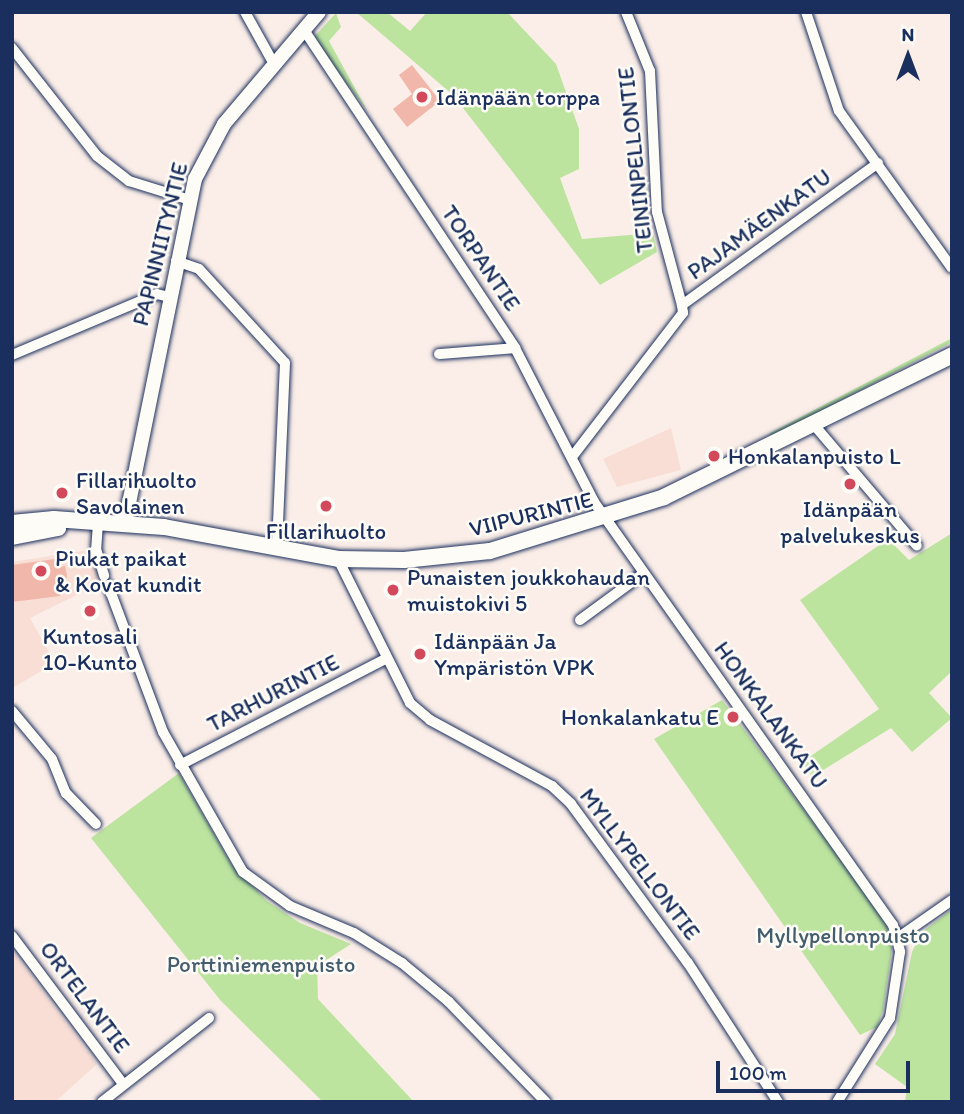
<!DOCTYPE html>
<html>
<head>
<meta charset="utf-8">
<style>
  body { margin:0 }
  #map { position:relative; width:964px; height:1114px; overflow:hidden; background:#fbeee8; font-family:Itim,sans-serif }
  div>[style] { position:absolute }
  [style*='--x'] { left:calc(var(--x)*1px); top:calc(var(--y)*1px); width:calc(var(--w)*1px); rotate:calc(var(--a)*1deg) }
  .built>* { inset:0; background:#f8ded5 }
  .green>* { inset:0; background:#bce49f }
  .building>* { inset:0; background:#f1b7aa }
  .roads { filter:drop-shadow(0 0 2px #1b2f5e) drop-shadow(0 0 2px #1b2f5e) }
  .minor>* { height:10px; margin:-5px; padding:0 5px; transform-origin:5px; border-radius:5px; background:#fdfcf7 }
  .tertiary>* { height:14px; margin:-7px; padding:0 7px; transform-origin:7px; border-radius:7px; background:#fdfcf7 }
  .secondary>* { height:16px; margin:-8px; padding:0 8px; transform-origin:8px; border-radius:8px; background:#fdfcf7 }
  .dots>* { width:19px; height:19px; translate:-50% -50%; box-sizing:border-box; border:4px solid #fdfcf7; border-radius:50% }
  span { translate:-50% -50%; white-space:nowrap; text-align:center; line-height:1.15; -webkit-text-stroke:5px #fdfcf7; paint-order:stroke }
  .poi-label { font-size:23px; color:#1b2f5e }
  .left { translate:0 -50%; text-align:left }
  .right { translate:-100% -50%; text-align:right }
  .street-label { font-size:23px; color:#1b2f5e }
  .park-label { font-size:23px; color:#435c6e }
  .frame { position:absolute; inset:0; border:14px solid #1b2f5e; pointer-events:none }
  .north { position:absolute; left:873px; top:21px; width:70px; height:70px; -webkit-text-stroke:5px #fdfcf7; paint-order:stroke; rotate:0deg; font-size:19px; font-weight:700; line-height:28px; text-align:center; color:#1b2f5e }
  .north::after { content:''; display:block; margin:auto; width:24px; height:32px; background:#1b2f5e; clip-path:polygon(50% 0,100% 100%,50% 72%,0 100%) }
  .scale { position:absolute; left:716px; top:1061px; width:194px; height:32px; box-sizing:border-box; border:4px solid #1b2f5e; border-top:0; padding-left:9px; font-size:21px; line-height:24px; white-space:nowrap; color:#1b2f5e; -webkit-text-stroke:5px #fdfcf7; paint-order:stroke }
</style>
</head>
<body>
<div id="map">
  <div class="built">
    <i style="clip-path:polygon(671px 428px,681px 470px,617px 487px,603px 459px)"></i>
    <i style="clip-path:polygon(89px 550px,101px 583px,30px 618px,50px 654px,50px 666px,14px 687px,12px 562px)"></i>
    <i style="clip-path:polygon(12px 950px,97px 1064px,55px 1102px,12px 1102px)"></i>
  </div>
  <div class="green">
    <i style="clip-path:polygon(356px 12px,387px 12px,410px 31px,427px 12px,507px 12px,556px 64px,579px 129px,579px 169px,560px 178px,582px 239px,653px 233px,657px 252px,600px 285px,453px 95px)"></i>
    <i style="clip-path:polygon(336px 13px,341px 27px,329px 41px,368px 112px,313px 38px)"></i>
    <i style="clip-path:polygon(952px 338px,952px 342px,771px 437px,770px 433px)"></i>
    <i style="clip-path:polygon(952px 533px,952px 671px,929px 693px,952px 718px,912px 752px,891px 728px,812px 777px,802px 762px,879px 709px,800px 600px,888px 539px,909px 560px)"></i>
    <i style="clip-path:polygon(722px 700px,885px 919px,892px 949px,883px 1010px,877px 1027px,860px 1035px,654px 739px)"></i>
    <i style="clip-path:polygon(179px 773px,231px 864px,267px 901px,300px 923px,351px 944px,317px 966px,318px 999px,414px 1102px,323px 1102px,221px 1001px,91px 838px)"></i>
    <i style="clip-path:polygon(952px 909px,952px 1102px,905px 1102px,907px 1087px,875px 1064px,895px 1034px,912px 952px,921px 933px)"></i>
  </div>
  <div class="building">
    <i style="clip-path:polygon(412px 65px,440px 101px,407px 127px,393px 109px,412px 94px,399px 75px)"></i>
    <i style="clip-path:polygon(55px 559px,56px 568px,65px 566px,67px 576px,60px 596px,12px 602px,12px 565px)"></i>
  </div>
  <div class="roads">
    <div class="minor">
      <i style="--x:245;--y:12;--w:60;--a:60.9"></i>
      <i style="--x:626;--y:12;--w:64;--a:67.9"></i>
      <i style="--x:650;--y:71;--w:141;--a:87.2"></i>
      <i style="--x:657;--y:212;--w:96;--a:75"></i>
      <i style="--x:806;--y:12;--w:104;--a:71.6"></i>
      <i style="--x:839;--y:111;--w:193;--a:54.3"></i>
      <i style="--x:304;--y:30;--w:382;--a:56.4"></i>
      <i style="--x:515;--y:348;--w:173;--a:62.8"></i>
      <i style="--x:594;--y:502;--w:518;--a:54.75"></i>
      <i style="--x:893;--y:925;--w:28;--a:75"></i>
      <i style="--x:900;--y:952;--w:67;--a:98.6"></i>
      <i style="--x:890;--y:1018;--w:99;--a:122.2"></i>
      <i style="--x:12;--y:48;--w:137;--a:51.8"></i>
      <i style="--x:97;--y:156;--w:41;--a:38"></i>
      <i style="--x:129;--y:181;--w:64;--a:17.3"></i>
      <i style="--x:176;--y:261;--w:24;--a:19"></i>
      <i style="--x:199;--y:269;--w:127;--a:47.5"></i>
      <i style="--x:285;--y:363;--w:186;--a:92.5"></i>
      <i style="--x:439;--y:354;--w:76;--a:-4.5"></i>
      <i style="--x:12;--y:355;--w:157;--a:-22.8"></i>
      <i style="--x:157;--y:294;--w:12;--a:14"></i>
      <i style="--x:815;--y:426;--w:157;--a:49.6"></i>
      <i style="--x:572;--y:457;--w:182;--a:-52.4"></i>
      <i style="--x:683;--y:313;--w:8;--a:-97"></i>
      <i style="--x:682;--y:305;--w:242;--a:-35.9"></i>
      <i style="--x:98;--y:523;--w:26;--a:94"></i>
      <i style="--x:96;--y:549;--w:28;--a:73"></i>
      <i style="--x:338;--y:559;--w:161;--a:63.4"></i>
      <i style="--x:410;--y:703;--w:26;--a:40"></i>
      <i style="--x:430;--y:720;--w:139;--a:28.4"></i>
      <i style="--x:552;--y:786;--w:26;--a:43"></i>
      <i style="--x:571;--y:804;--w:197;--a:53.7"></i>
      <i style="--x:688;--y:963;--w:166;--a:57.1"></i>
      <i style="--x:108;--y:585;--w:157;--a:69.5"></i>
      <i style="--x:163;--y:732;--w:161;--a:60.3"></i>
      <i style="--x:243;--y:872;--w:58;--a:35.9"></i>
      <i style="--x:290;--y:906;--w:69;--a:22.9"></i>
      <i style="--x:354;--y:933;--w:57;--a:32"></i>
      <i style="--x:402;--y:963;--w:61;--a:39.7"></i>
      <i style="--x:449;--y:1002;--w:139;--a:45.9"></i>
      <i style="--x:580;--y:620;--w:79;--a:-36.3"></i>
      <i style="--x:12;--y:711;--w:62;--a:50.2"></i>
      <i style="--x:52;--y:759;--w:37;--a:68"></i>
      <i style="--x:66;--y:793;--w:43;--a:45.9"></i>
      <i style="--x:180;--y:765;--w:231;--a:-27.3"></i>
      <i style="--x:12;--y:936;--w:185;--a:53.1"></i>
      <i style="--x:899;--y:937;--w:65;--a:-34.9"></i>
      <i style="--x:102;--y:1102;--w:136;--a:-38.1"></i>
    </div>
    <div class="tertiary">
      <i style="--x:125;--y:523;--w:351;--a:-78.5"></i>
      <i style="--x:195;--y:179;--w:62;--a:-62.2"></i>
      <i style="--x:224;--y:124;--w:147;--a:-49.7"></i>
    </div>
    <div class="secondary">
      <i style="--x:12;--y:523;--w:42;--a:-5.4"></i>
      <i style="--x:54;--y:519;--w:110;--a:4.2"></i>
      <i style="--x:164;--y:527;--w:177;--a:10.4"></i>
      <i style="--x:338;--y:559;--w:66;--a:0.9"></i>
      <i style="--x:404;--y:560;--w:86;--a:-6"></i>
      <i style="--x:490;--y:551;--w:182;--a:-17.2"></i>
      <i style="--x:664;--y:497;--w:321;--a:-26.2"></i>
      <i style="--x:12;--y:537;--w:47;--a:-11.1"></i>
    </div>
  </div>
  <div class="dots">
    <i style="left:422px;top:97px;background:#d1495b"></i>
    <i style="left:714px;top:456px;background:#d1495b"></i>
    <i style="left:850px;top:484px;background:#d1495b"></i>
    <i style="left:62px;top:493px;background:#d1495b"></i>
    <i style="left:326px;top:506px;background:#d1495b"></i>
    <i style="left:41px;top:571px;background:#d1495b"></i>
    <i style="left:393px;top:590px;background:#d1495b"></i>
    <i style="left:90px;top:611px;background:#d1495b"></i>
    <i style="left:420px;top:654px;background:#d1495b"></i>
    <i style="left:733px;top:717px;background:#d1495b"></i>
  </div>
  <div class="poi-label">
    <span class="left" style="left:436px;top:97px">Idänpään torppa</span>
    <span class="left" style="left:728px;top:456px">Honkalanpuisto L</span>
    <span class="left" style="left:76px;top:493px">Fillarihuolto<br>Savolainen</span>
    <span style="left:850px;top:522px">Idänpään<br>palvelukeskus</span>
    <span style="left:326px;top:531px">Fillarihuolto</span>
    <span class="left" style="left:55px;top:571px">Piukat paikat<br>&amp; Kovat kundit</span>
    <span class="left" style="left:407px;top:590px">Punaisten joukkohaudan<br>muistokivi 5</span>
    <span style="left:90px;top:649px">Kuntosali<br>10-Kunto</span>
    <span class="left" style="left:434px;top:654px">Idänpään Ja<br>Ympäristön VPK</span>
    <span class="right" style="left:719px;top:717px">Honkalankatu E</span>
  </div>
  <div class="street-label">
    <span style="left:635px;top:160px;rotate:-96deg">TEININPELLONTIE</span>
    <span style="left:759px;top:224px;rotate:-36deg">PAJAMÄENKATU</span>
    <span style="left:160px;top:244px;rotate:-76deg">PAPINNIITYNTIE</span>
    <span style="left:481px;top:258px;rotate:56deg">TORPANTIE</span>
    <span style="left:531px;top:514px;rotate:-14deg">VIIPURINTIE</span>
    <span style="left:273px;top:693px;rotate:-27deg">TARHURINTIE</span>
    <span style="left:771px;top:715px;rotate:54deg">HONKALANKATU</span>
    <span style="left:640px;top:864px;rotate:53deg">MYLLYPELLONTIE</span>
    <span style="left:85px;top:997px;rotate:53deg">ORTELANTIE</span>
  </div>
  <div class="park-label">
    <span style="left:843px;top:935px">Myllypellonpuisto</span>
    <span style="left:261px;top:964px">Porttiniemenpuisto</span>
  </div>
  <div class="frame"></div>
  <div class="north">N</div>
  <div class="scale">100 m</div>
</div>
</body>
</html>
